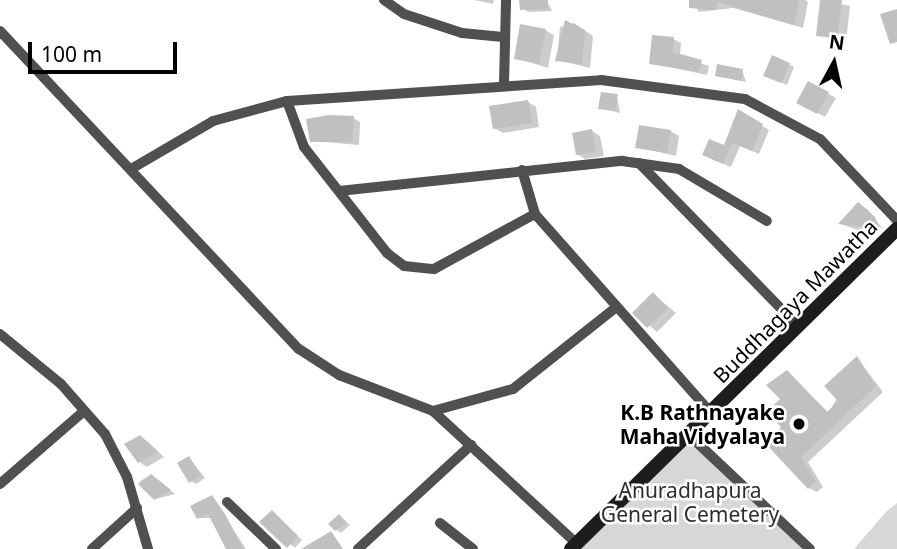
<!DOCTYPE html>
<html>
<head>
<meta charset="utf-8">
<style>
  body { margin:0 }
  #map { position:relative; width:897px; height:549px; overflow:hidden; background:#fff; font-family:"Noto Sans",sans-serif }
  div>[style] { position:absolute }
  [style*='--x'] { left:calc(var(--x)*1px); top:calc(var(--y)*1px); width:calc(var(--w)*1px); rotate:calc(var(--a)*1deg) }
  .green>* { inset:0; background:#d7d7d7 }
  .shadow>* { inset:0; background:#0003 }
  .building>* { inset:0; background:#c0c0c0 }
  .street>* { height:10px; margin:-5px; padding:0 5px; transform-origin:5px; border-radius:5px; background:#505050 }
  .secondary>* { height:14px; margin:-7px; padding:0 7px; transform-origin:7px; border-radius:7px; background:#1d1d1d }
  .dots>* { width:19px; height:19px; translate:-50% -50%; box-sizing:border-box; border:4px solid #fff; border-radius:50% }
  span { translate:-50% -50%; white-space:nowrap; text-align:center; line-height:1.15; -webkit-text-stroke:5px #fff; paint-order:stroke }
  .street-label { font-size:21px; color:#000 }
  .poi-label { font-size:21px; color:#000; font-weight:700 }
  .right { translate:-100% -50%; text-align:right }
  .park-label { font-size:21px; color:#2e2e2e }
  .north { position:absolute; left:799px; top:28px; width:70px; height:70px; -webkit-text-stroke:5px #fff; paint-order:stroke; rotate:8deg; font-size:19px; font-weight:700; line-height:28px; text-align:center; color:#000 }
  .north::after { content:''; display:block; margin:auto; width:24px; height:32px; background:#000; clip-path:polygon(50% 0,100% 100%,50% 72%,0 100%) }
  .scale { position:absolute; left:28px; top:42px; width:149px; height:32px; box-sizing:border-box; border:4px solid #000; border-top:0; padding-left:9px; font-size:21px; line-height:24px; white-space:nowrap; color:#000; -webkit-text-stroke:5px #fff; paint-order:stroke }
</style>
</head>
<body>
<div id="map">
  <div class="green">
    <i style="clip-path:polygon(689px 435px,810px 549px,575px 549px)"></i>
    <i style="clip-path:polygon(897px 503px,897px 549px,854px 549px,886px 512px)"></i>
  </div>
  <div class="shadow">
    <i style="clip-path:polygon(474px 0,494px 0,493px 4px)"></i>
    <i style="clip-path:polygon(521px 0,547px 1px,552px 11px,527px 12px)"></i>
    <i style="clip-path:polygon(691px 0,805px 0,808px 2px,803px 28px,733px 8px,699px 12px)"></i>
    <i style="clip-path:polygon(822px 0,850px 6px,846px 42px,818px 35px)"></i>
    <i style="clip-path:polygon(574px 23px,593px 36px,590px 68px,557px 60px,560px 27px)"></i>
    <i style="clip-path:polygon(545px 30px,554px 35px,548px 68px,516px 58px)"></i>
    <i style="clip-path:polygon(673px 39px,681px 43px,680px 56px,709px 66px,707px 75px,651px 63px)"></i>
    <i style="clip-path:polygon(789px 64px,794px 67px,787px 85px,771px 78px)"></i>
    <i style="clip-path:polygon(742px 70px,746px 82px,717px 75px)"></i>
    <i style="clip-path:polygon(809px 83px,836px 98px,825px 117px,798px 103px)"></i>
    <i style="clip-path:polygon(617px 96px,620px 113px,600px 108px)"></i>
    <i style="clip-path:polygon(528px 102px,536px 107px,539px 127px,503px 133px,494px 128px)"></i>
    <i style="clip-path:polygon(739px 112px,769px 130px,759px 154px,740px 146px,731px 167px,712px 159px,725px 147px)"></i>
    <i style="clip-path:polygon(353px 118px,360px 122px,359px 145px,312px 141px)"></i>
    <i style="clip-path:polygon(592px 131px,600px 136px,604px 156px,585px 159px,577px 154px)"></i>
    <i style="clip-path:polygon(670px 131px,679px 136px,676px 156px,637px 147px)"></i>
    <i style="clip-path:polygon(859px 204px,867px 209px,883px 229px,876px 225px,868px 234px,841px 224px)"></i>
    <i style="clip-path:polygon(653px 294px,676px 313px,657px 332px,635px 313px)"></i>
    <i style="clip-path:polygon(857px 358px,883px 392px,808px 462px,823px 487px,817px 492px,809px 488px,784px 428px,787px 372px,829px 413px)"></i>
    <i style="clip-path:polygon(140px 437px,148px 442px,164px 457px,147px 467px,139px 462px)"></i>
    <i style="clip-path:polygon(189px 458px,205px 478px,196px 484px,191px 481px)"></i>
    <i style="clip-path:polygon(151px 476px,157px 479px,175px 494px,156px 499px,140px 481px)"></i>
    <i style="clip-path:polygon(212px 497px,246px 549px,254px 549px,226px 549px,212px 518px,199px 518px)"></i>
    <i style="clip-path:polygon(272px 512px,302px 540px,295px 548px,262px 522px)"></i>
    <i style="clip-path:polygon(340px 516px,350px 525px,341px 533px,336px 530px)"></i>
  </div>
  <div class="building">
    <i style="clip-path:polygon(519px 0,548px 0,548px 9px,520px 10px)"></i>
    <i style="clip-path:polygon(689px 0,799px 0,794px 25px,718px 2px,715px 10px,689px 8px)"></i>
    <i style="clip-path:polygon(820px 0,842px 0,837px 38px,816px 36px)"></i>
    <i style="clip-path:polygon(897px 9px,897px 42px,890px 44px,880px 14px)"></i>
    <i style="clip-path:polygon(565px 20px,585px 30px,582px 64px,555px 61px)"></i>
    <i style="clip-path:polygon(520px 24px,546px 29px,539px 64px,514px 59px)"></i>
    <i style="clip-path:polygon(652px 35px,674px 37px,673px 52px,702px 60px,699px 72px,649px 64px)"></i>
    <i style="clip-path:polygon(772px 55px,790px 63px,781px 83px,763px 76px)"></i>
    <i style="clip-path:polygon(717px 64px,743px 69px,741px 81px,715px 76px)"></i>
    <i style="clip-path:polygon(808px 81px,829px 92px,817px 114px,796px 103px)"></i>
    <i style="clip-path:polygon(601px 92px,618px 94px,615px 111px,598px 109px)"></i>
    <i style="clip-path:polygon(528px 100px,532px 123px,493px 129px,489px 106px)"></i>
    <i style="clip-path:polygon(738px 109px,763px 124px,752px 151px,732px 143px,723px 164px,702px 155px,709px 139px,724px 145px)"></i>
    <i style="clip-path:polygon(329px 115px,354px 116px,352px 142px,310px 142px,306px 119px)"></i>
    <i style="clip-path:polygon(639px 125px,671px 130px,667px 153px,635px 148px)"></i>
    <i style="clip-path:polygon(592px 129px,596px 152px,576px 155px,572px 133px)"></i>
    <i style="clip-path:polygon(858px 202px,875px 217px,879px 228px,838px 224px)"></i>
    <i style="clip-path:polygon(653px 292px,668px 308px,647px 328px,632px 313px)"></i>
    <i style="clip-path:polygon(857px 356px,876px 386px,801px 457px,816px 482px,808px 489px,764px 442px,781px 427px,766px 412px,780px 399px,766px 385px,787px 370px,827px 412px,838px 401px,824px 386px)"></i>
    <i style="clip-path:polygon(140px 435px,158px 452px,138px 463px,124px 444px)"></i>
    <i style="clip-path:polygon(189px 456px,201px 475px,189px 483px,177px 463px)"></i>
    <i style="clip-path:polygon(151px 474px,171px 490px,154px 500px,138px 484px)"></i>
    <i style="clip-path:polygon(212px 495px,225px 514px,243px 549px,226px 549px,208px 514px,197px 519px,190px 506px)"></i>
    <i style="clip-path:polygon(272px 510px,298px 536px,287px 548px,259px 522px)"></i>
    <i style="clip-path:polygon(339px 514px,346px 522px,335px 531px,328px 524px)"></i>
    <i style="clip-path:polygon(331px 531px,343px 549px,301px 549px)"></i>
  </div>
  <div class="street">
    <i style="--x:384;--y:0;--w:24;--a:35"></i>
    <i style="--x:404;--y:14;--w:61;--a:18.1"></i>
    <i style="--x:462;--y:33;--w:41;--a:5.6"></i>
    <i style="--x:0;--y:31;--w:436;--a:46.8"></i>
    <i style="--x:299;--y:349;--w:48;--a:33"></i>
    <i style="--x:339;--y:375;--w:101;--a:21"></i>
    <i style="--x:433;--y:411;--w:196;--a:42.7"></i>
    <i style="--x:504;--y:84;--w:84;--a:-88.6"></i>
    <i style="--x:287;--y:101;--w:49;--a:69.7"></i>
    <i style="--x:304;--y:147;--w:135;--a:51.9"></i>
    <i style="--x:387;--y:253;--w:21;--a:37"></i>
    <i style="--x:404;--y:266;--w:30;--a:6"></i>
    <i style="--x:434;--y:269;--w:115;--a:-28.6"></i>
    <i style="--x:639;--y:163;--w:228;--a:45.7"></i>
    <i style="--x:131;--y:169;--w:95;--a:-30.3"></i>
    <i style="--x:213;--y:121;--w:77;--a:-15.1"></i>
    <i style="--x:287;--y:101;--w:315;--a:-3.8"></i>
    <i style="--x:601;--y:80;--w:145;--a:7.5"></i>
    <i style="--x:745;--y:99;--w:85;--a:28.1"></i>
    <i style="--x:820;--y:139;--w:112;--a:46.5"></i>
    <i style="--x:522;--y:170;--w:46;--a:73.5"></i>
    <i style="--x:535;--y:214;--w:266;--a:48.5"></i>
    <i style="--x:339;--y:191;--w:285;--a:-6.1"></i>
    <i style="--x:622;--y:161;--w:58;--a:8"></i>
    <i style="--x:679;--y:169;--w:102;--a:30.6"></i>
    <i style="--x:0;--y:334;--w:79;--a:39.3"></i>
    <i style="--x:61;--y:384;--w:67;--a:48.7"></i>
    <i style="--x:105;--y:434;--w:48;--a:62.9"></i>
    <i style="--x:127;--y:477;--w:75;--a:73.7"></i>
    <i style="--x:433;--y:411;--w:83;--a:-15.4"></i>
    <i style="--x:513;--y:389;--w:129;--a:-38.4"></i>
    <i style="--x:689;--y:435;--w:166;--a:43.3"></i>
    <i style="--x:0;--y:484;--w:111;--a:-41"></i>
    <i style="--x:227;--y:502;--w:68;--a:43.8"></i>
    <i style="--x:440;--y:523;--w:42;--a:38.2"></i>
    <i style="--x:92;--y:549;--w:61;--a:-42.3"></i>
    <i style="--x:358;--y:549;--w:154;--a:-42.6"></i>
  </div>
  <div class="secondary">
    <i style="--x:571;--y:549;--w:457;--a:-44.5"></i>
  </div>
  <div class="dots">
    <i style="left:799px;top:424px;background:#000"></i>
  </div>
  <div class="street-label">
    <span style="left:795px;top:301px;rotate:-45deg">Buddhagaya Mawatha</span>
  </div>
  <div class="poi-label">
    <span class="right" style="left:785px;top:424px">K.B Rathnayake<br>Maha Vidyalaya</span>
  </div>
  <div class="park-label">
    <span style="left:690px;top:502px">Anuradhapura<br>General Cemetery</span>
  </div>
  <div class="north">N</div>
  <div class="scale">100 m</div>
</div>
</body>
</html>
